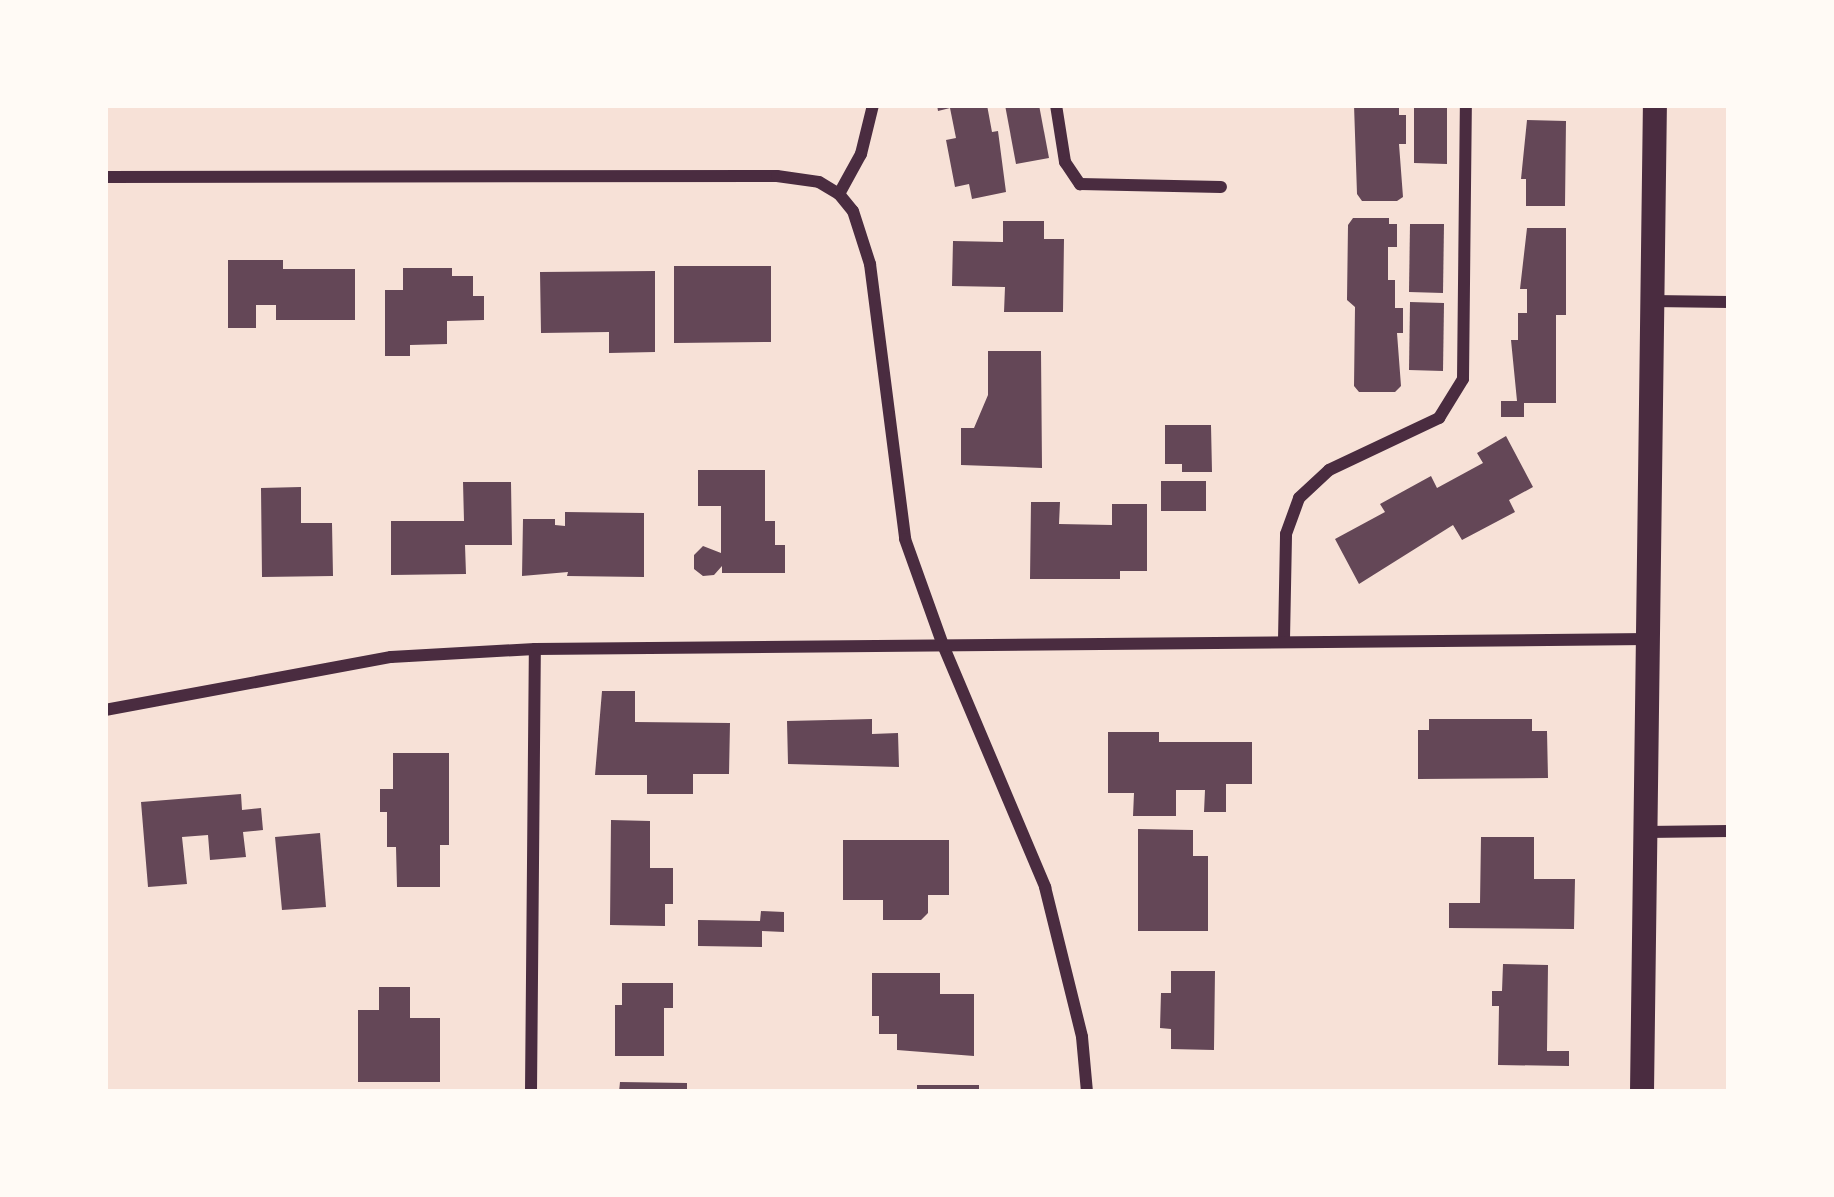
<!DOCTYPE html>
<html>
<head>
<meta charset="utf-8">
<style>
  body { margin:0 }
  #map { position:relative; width:1834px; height:1197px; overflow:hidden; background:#f7e1d7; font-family:Roboto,sans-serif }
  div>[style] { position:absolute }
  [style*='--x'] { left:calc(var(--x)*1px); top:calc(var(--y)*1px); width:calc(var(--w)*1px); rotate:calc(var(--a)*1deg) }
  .building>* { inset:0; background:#644757 }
  .minor>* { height:12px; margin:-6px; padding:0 6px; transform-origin:6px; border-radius:6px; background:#4a2c40 }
  .secondary>* { height:24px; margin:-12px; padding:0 12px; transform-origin:12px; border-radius:12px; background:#4a2c40 }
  span { translate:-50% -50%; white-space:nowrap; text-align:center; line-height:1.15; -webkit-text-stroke:9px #fffaf5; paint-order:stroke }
  .frame { position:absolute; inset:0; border:108px solid #fffaf5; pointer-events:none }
</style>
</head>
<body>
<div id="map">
  <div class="building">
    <i style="clip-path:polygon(937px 105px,987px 105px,992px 132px,998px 131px,1006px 192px,972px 199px,969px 184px,955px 187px,946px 140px,956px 138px,950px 108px,938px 111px)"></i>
    <i style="clip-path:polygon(1005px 105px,1039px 105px,1049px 158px,1016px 164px)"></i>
    <i style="clip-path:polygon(1354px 105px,1399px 105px,1399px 115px,1406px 115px,1406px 144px,1399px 144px,1403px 197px,1397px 201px,1362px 201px,1357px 194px)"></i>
    <i style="clip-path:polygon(1414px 105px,1447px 105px,1447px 164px,1414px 163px)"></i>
    <i style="clip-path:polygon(1527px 120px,1566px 121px,1565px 206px,1526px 206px,1526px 179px,1521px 179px)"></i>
    <i style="clip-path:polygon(1353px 218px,1389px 218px,1389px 224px,1397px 224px,1397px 247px,1388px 247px,1388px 280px,1395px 280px,1395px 308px,1403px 308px,1403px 333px,1397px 333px,1401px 386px,1395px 392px,1359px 392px,1354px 386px,1355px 307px,1347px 300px,1348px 225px)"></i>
    <i style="clip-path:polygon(1003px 221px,1044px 221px,1044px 239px,1064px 239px,1063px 312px,1004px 312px,1005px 287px,952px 286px,953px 241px,1003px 242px)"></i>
    <i style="clip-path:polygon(1410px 224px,1444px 224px,1443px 293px,1409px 292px)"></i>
    <i style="clip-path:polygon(1527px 228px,1566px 228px,1566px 315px,1556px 315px,1556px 403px,1524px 403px,1524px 417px,1501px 417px,1501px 401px,1517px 401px,1511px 340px,1518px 340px,1518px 313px,1527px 313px,1527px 289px,1520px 289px)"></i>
    <i style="clip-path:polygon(228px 260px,283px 260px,283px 269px,355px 269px,355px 320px,276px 320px,276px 305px,256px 305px,256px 328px,228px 328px)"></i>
    <i style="clip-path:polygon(674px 266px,771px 266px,771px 342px,674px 343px)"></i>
    <i style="clip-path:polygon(403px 268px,452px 268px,452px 276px,473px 276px,473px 296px,484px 296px,484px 320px,447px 321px,447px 344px,410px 345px,410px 356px,385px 356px,385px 290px,403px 290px)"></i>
    <i style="clip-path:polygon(655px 271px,655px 352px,609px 353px,609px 332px,541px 333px,540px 272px)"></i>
    <i style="clip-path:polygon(1410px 302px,1444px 303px,1443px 371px,1409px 370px)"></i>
    <i style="clip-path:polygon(988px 351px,1041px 351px,1042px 468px,961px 465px,961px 428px,974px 428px,988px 395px)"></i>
    <i style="clip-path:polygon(1165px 425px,1211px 425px,1212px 472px,1182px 472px,1182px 464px,1165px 464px)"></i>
    <i style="clip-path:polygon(1506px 436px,1533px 487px,1509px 500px,1515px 512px,1462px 540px,1453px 525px,1359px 584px,1335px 539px,1385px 512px,1380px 504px,1431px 476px,1437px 488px,1483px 463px,1477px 453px)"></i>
    <i style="clip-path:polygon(698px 470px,765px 470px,765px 521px,775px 521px,775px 545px,785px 545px,785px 573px,722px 573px,722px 566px,714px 575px,703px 576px,694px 569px,694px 555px,703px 546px,721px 553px,721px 506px,698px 506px)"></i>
    <i style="clip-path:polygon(1161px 481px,1206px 481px,1206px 511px,1161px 511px)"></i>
    <i style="clip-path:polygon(463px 482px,511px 482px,512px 545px,465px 545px,466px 574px,391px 575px,391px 521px,464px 521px)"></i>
    <i style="clip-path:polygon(301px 487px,301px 523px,332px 523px,333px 576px,262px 577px,261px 488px)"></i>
    <i style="clip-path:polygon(1031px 502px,1060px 502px,1059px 524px,1112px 525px,1112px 504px,1147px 504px,1147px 571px,1120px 571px,1120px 579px,1030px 579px)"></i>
    <i style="clip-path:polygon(565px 512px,644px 513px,644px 577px,567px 576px,568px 572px,522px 576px,523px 519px,555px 519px,555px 525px,565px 526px)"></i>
    <i style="clip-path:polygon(602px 691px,635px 691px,635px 722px,730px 723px,729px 774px,693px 774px,693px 794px,647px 794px,647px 775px,595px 775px)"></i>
    <i style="clip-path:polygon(872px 719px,872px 734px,898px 733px,899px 767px,788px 764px,787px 721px)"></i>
    <i style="clip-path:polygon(1429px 719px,1532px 719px,1532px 731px,1547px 731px,1548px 778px,1418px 779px,1418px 730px,1429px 730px)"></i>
    <i style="clip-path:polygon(1108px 732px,1159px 732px,1159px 742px,1252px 742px,1252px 784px,1226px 784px,1226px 812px,1204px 812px,1205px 790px,1176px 790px,1176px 816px,1133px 816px,1134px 793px,1108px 793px)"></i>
    <i style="clip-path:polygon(393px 753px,449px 753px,449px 845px,440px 845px,440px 887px,397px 887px,396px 847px,387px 847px,387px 812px,380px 812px,380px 789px,393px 789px)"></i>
    <i style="clip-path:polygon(241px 794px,242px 810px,261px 808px,263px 830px,243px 832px,246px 857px,210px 860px,208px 835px,182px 837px,187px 884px,148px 887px,141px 802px)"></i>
    <i style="clip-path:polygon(611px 820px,650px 821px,650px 868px,673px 868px,673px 904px,665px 904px,665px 926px,610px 925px)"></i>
    <i style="clip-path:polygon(1138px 829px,1193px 830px,1193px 856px,1208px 856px,1208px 931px,1138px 931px)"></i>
    <i style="clip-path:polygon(320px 833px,326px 907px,282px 910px,275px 837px)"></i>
    <i style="clip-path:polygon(1481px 837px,1534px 837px,1534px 879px,1575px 879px,1574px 929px,1449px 928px,1449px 903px,1480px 903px)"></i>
    <i style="clip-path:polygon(843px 840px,949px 840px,949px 895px,928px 895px,928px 913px,921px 920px,883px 920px,883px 900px,843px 900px)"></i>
    <i style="clip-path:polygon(761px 911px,784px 912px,784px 932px,762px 931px,762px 947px,698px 946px,698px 920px,760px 921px)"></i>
    <i style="clip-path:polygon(1503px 964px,1548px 965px,1547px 1051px,1569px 1051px,1569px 1066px,1498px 1065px,1499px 1006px,1492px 1006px,1492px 991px,1502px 991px)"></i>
    <i style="clip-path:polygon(1171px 971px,1215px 971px,1214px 1050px,1171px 1049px,1171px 1029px,1160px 1028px,1161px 993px,1171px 993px)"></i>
    <i style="clip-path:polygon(872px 973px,940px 973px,940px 994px,974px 994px,974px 1056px,897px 1050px,897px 1034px,879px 1034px,879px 1016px,872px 1016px)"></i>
    <i style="clip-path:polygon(622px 983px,673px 983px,673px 1008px,664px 1008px,664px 1056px,615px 1056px,615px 1005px,622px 1005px)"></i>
    <i style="clip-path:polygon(379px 987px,410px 987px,410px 1018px,440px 1018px,440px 1082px,358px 1082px,358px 1010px,379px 1010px)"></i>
    <i style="clip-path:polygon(620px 1082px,687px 1083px,687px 1092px,619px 1092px)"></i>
    <i style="clip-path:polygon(917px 1085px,979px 1085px,979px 1092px,917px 1092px)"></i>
  </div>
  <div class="minor">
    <i style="--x:1056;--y:105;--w:58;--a:81"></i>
    <i style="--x:1065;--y:162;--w:27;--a:56"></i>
    <i style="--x:1080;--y:184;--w:141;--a:1.2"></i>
    <i style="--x:105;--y:177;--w:672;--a:-0.09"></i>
    <i style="--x:777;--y:176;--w:42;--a:8.1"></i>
    <i style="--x:819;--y:182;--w:23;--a:31"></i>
    <i style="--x:839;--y:194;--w:22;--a:51"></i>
    <i style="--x:853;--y:211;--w:56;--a:72.2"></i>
    <i style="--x:870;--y:264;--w:277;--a:82.7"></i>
    <i style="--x:905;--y:539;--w:113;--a:70.3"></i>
    <i style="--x:943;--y:645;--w:263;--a:67.1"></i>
    <i style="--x:1045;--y:887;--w:154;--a:76.1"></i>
    <i style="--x:1082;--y:1037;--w:55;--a:84.8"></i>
    <i style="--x:839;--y:194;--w:46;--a:-61.2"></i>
    <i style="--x:861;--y:154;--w:50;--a:-76.2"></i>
    <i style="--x:1653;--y:301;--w:76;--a:0.8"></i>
    <i style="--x:1284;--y:640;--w:106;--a:-88.9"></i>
    <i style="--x:1286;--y:534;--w:38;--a:-70"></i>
    <i style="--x:1299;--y:498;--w:41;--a:-43"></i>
    <i style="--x:1329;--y:470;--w:122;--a:-25.3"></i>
    <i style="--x:1439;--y:418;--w:46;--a:-58.4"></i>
    <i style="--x:1463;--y:379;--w:274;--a:-89.4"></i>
    <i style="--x:105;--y:710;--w:291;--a:-10.5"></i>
    <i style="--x:391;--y:657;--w:144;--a:-3.2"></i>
    <i style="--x:535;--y:649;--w:1113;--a:-0.51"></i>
    <i style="--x:1646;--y:832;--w:83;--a:-0.7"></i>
    <i style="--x:531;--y:1092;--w:443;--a:-89.5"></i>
  </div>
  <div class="secondary">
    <i style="--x:1642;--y:1092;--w:987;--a:-89.25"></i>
  </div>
  <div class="frame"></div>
</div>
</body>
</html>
